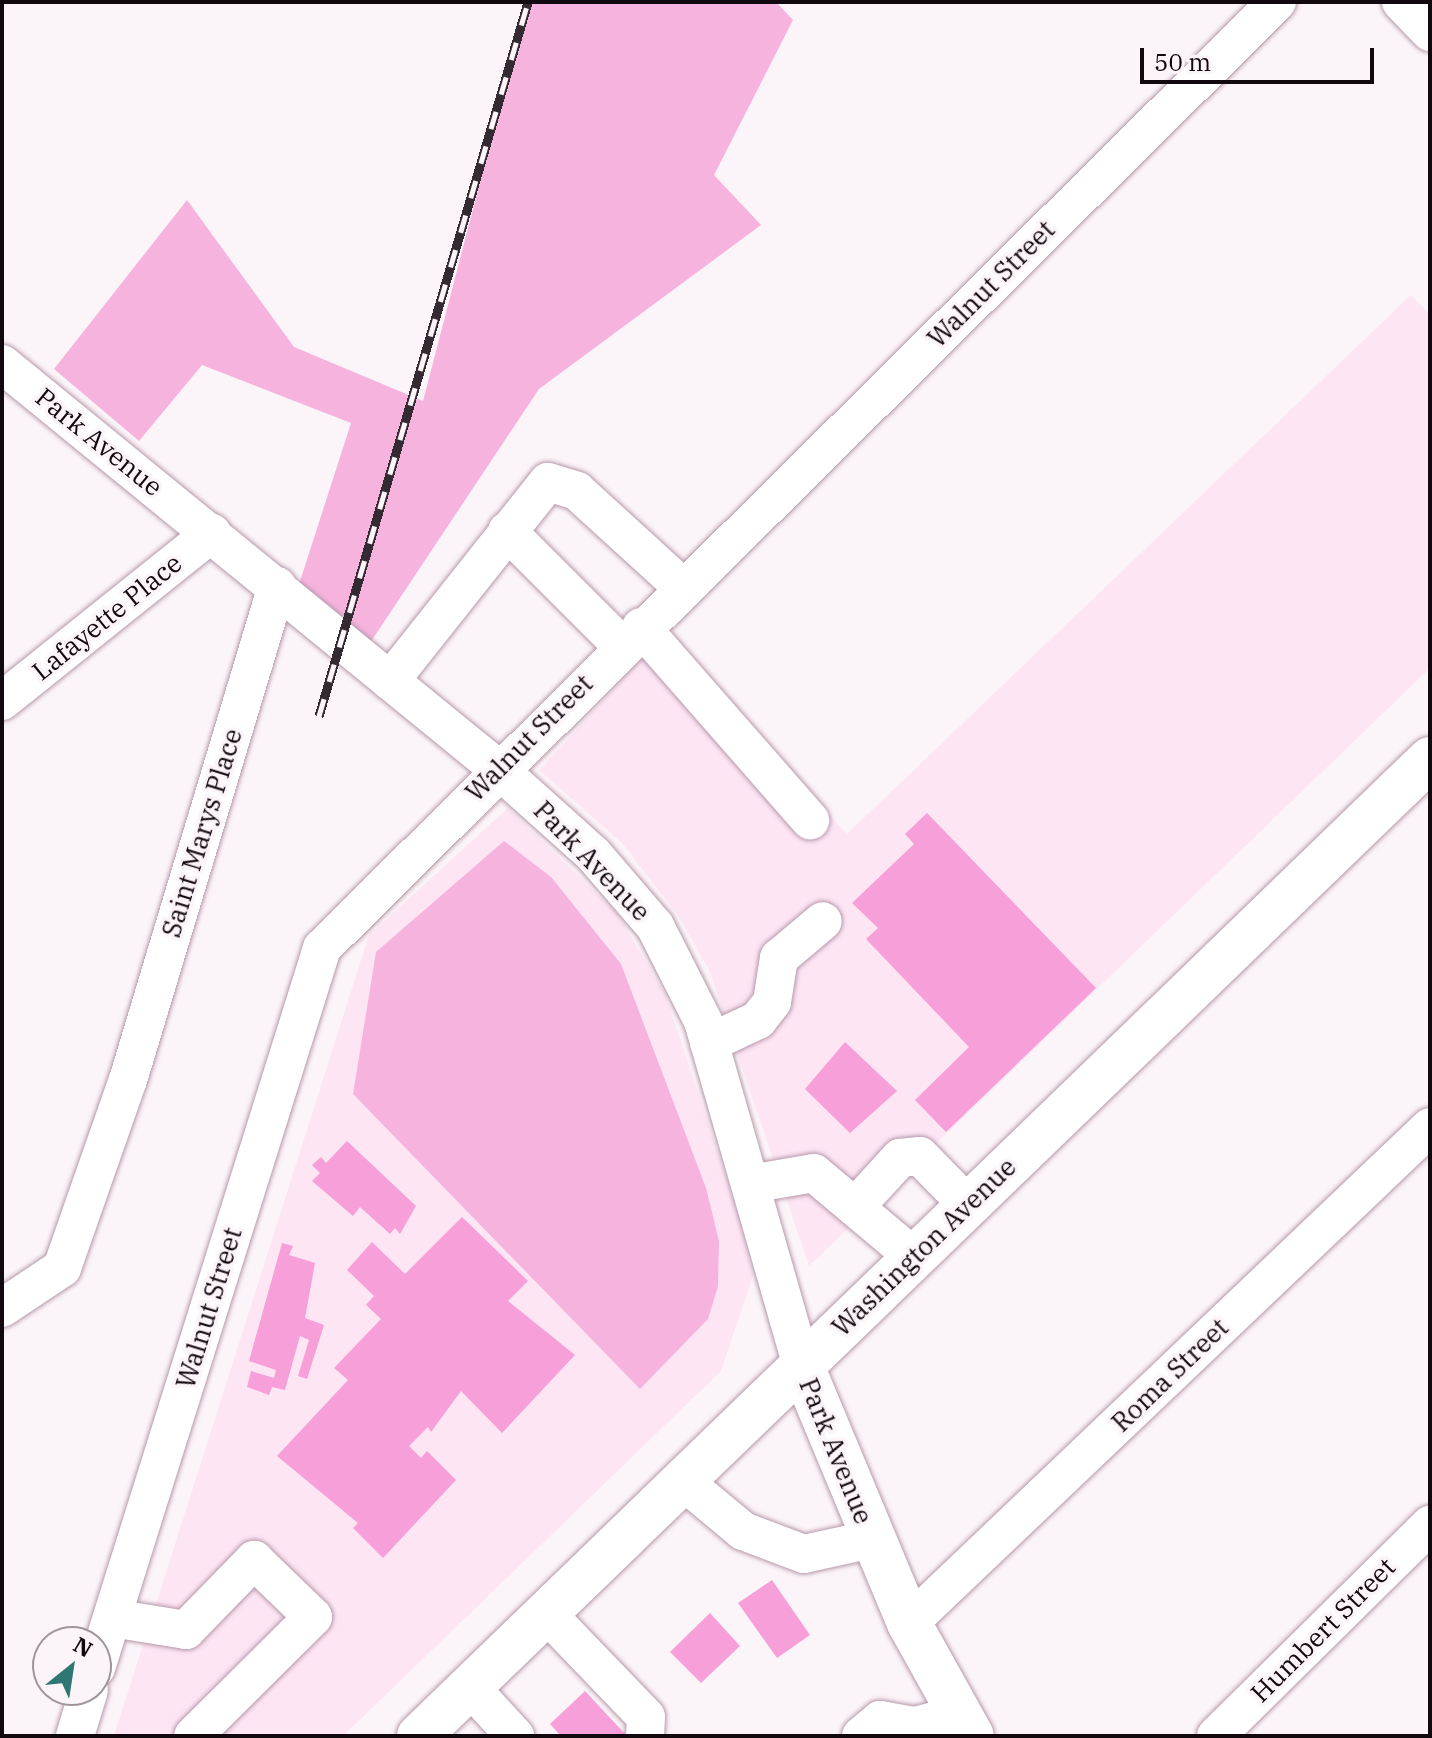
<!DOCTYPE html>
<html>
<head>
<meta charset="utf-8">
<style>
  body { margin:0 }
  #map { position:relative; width:1432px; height:1738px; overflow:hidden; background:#fbf4f8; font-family:"IBM Plex Serif",serif }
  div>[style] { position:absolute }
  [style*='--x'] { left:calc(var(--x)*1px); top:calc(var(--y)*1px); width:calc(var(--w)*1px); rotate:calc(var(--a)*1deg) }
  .built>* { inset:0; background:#fde5f4 }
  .green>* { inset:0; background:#f6b3de }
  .building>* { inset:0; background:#f69fd8 }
  .roads { filter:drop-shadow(0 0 2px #b798ab) drop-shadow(0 0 2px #b798ab) }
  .minor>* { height:38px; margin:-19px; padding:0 19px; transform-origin:19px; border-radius:19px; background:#fff }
  .major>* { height:44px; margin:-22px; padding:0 22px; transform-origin:22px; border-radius:22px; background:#fff }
  .rail>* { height:9px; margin-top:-4.5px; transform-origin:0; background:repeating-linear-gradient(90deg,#fbf4f8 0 18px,#342a31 0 36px); box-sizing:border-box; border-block:2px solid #342a31 }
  span { translate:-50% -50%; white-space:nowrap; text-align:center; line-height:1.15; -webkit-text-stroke:7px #fbf4f8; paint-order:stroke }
  .street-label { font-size:26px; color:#12080f }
  .frame { position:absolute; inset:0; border:4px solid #12080f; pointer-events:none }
  .north { position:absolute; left:32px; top:1626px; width:80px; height:80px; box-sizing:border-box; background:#fbf4f8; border:2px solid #9e969b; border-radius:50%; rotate:30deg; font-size:22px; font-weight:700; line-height:32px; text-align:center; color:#12080f }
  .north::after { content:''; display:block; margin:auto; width:28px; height:36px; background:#2e7773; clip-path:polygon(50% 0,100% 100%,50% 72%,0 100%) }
  .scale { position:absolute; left:1140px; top:48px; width:234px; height:36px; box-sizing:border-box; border:4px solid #12080f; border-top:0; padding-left:10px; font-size:24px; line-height:28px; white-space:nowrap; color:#12080f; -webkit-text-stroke:6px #fbf4f8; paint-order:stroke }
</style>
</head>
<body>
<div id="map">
  <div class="built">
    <i style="clip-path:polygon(1411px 295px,1430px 315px,1430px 668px,809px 1266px,710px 972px,680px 918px,622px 843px,539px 770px,660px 639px,847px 834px)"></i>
    <i style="clip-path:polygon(508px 808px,617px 913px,665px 994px,741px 1221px,753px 1276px,721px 1371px,343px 1736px,114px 1736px,369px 935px)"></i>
  </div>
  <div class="green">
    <i style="clip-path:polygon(527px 2px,776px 2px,793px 20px,714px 175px,761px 225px,539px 389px,366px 649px,294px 600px,351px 423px,202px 365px,139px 441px,54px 369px,187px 200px,294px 347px,423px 401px)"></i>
    <i style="clip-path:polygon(504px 841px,551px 877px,621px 964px,706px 1188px,719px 1241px,718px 1286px,708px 1319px,640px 1389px,353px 1094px,376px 952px)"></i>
  </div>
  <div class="building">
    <i style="clip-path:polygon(927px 813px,1096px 988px,946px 1132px,915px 1100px,969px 1047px,866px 939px,878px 928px,852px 903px,914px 844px,905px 834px)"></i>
    <i style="clip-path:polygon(845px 1042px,897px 1091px,850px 1133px,805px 1089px)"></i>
    <i style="clip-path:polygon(347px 1141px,416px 1206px,400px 1234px,395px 1228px,390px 1234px,360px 1207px,353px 1216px,312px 1181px,320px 1173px,312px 1165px,321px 1157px,326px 1163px)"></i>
    <i style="clip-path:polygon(462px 1217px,528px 1281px,508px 1301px,575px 1355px,502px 1433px,461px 1391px,431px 1432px,428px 1427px,409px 1446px,421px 1458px,427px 1451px,456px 1480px,383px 1558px,353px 1528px,358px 1523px,277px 1456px,348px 1380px,334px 1368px,381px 1319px,366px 1305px,374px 1296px,347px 1270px,372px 1242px,405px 1274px)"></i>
    <i style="clip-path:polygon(282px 1243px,293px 1246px,289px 1255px,315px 1263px,305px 1318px,324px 1325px,307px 1379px,298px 1376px,309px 1340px,300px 1336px,285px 1390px,272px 1387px,269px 1395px,247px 1387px,251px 1371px,274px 1378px,276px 1370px,249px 1361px)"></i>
    <i style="clip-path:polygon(772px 1580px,810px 1635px,777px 1658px,738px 1603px)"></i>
    <i style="clip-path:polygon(710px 1613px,740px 1646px,701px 1683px,670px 1652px)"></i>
    <i style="clip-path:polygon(585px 1691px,627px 1736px,561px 1736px,550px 1724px)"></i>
  </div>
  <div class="roads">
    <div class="minor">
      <i style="--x:1401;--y:2;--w:42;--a:46"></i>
      <i style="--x:2;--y:364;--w:639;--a:39.22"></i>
      <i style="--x:497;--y:768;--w:129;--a:41.9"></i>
      <i style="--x:593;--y:854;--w:95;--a:49.3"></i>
      <i style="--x:655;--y:926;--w:106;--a:63.2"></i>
      <i style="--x:703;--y:1021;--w:359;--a:74"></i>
      <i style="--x:507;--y:531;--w:163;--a:45"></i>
      <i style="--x:641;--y:627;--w:257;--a:48.8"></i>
      <i style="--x:390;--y:681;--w:254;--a:-51.6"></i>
      <i style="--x:548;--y:482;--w:30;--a:17"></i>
      <i style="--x:577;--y:491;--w:142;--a:42.4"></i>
      <i style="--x:2;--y:701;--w:269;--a:-38.7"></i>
      <i style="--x:709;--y:1043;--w:54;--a:-25.1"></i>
      <i style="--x:758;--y:1020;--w:23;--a:-52"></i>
      <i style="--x:772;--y:1002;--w:45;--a:-81"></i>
      <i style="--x:779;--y:958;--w:57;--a:-40.1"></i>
      <i style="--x:750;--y:1184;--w:65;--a:-9.8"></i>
      <i style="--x:814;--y:1173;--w:131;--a:40"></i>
      <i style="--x:855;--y:1207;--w:67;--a:-47.4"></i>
      <i style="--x:900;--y:1158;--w:20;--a:-6"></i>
      <i style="--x:920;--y:1156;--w:69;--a:45.6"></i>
      <i style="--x:2;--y:1308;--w:72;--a:-33.7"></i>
      <i style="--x:62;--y:1268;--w:199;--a:-70.7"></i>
      <i style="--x:128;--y:1080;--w:516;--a:-73.22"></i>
      <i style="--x:683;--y:1481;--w:78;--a:39.8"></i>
      <i style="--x:743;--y:1531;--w:65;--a:20.7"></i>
      <i style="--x:804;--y:1554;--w:70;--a:-12.4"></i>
      <i style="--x:546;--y:1613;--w:144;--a:46.1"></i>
      <i style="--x:646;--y:1717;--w:19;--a:93"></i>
      <i style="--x:112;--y:1618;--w:75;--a:9.2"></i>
      <i style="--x:186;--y:1630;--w:98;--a:-45.8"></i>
      <i style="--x:254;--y:1560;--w:82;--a:44"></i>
      <i style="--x:313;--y:1617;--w:169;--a:135.2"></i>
      <i style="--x:909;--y:1623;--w:719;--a:-43.59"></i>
      <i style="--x:96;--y:1668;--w:755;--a:-72.57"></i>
      <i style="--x:322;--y:948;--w:1344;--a:-44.73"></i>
      <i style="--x:470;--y:1687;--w:67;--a:47.4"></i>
      <i style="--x:75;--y:1736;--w:48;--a:-73.1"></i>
      <i style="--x:861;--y:1736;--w:25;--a:-40"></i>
      <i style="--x:880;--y:1720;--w:36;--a:10"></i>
      <i style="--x:915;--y:1726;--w:47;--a:-14.9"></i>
      <i style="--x:1216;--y:1736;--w:301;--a:-44.6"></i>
    </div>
    <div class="major">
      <i style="--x:802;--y:1366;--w:278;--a:67.4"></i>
      <i style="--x:909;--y:1623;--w:129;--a:60.9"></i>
      <i style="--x:419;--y:1736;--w:1406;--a:-44.02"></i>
    </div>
  </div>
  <div class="rail">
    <i style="--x:319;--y:716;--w:744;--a:-73.68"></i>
  </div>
  <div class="street-label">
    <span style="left:991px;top:284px;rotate:-45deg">Walnut Street</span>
    <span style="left:99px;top:442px;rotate:39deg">Park Avenue</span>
    <span style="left:107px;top:617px;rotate:-39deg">Lafayette Place</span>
    <span style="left:529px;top:738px;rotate:-45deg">Walnut Street</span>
    <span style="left:202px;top:833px;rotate:-73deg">Saint Marys Place</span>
    <span style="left:592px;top:861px;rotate:46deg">Park Avenue</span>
    <span style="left:924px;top:1247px;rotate:-44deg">Washington Avenue</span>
    <span style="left:209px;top:1308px;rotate:-73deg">Walnut Street</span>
    <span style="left:1170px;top:1375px;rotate:-44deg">Roma Street</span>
    <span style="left:836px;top:1451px;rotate:68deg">Park Avenue</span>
    <span style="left:1323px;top:1630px;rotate:-45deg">Humbert Street</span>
  </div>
  <div class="frame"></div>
  <div class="north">N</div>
  <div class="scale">50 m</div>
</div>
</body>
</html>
